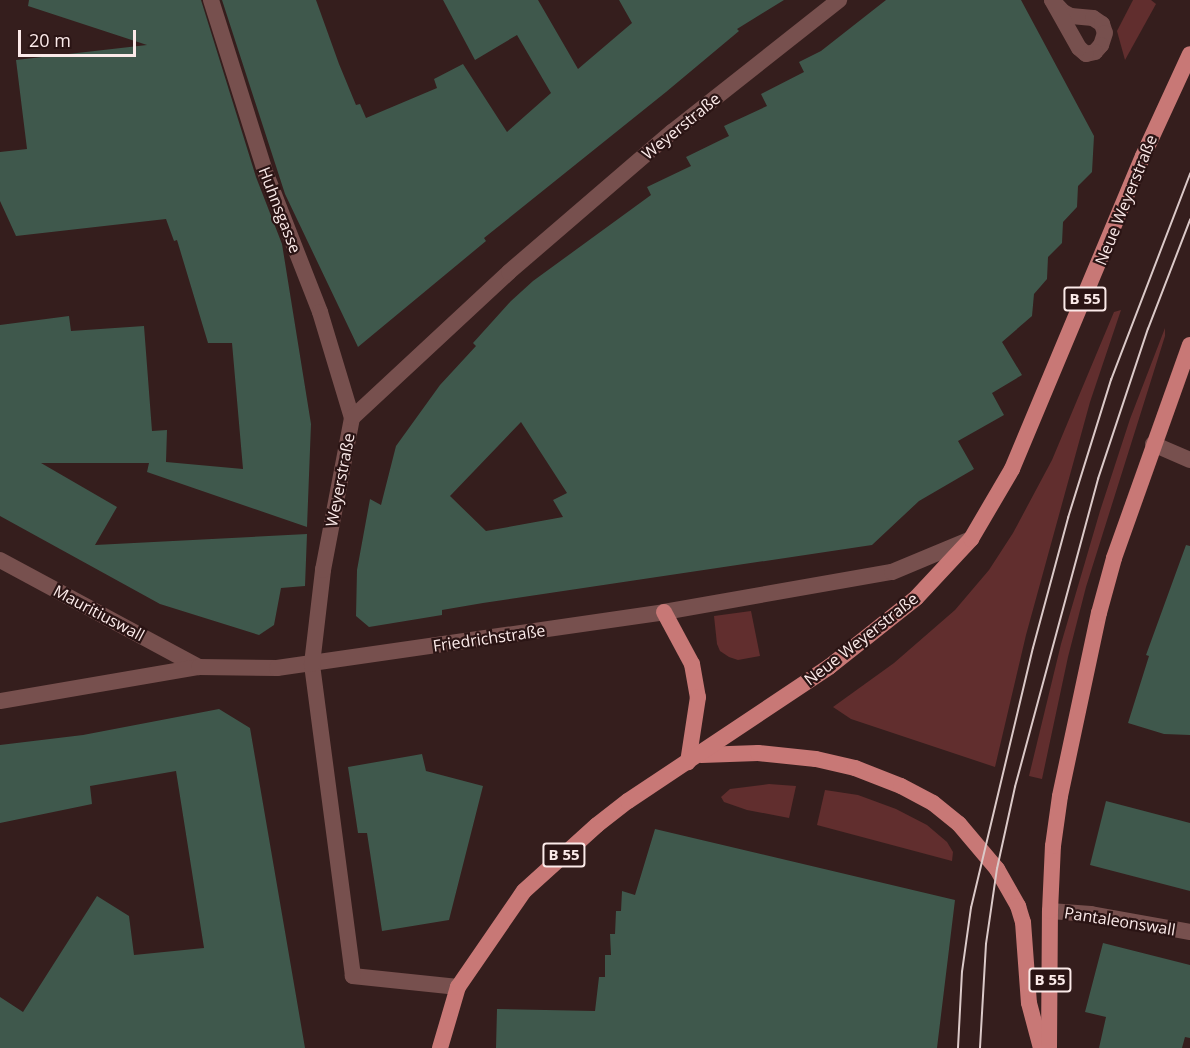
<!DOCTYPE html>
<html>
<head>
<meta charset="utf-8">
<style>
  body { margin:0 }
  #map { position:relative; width:1190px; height:1048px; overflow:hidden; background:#351e1d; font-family:"Open Sans",sans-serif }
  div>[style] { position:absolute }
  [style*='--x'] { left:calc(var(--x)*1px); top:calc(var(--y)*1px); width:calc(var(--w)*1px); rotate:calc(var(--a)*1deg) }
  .green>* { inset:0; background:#612e2e }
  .building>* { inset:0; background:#3f584c }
  .minor>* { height:16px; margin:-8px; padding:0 8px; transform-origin:8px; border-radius:8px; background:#77504e }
  .primary>* { height:16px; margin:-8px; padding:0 8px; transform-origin:8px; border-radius:8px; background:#c87876 }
  .tram>* { height:1.5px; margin:-0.75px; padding:0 0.75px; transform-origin:0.75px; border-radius:0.75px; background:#dbc9c8 }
  span { translate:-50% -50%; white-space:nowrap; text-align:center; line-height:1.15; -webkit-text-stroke:4.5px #2a1414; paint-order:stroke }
  .shield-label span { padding:2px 4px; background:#2a1414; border:2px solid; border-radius:4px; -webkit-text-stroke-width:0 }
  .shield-label { font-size:15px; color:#fbeae9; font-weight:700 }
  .street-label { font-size:16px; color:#fbeae9 }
  .scale { position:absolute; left:18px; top:30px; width:118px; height:27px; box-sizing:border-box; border:3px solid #fbeae9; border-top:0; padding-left:8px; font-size:18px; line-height:21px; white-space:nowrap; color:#fbeae9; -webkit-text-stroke:4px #2a1414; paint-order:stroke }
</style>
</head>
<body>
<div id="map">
  <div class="green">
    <i style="clip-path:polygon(1133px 0,1151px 0,1156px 4px,1125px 60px,1117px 31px)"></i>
    <i style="clip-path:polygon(1121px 310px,1090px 402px,1026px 635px,995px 767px,851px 719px,833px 707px,894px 663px,955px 610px,989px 570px,1013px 533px,1052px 460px,1114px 312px)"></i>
    <i style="clip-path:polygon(1165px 328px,1165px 336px,1086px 587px,1068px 657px,1042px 779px,1029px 776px,1061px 644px,1100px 511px,1130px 419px)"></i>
    <i style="clip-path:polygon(751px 611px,760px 656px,738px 660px,729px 657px,720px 651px,717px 644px,714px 616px)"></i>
    <i style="clip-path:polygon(769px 784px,796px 786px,789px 818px,747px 810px,724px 802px,721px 797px,730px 789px)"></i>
    <i style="clip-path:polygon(825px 790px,858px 795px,896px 809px,927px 825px,947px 842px,953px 852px,952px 861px,817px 825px)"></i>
  </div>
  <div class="building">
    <i style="clip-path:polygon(29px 0,201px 0,256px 177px,282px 244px,311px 424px,307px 527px,147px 472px,149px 463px,41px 463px,117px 507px,95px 545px,307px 534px,305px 586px,281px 588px,274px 625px,259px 635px,160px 604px,0 516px,0 325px,69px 316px,71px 331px,144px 326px,152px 431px,167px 430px,166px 462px,243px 469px,232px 343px,208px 343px,177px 240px,174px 241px,166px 219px,16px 236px,0 201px,0 152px,27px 149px,16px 60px,147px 45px,28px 6px)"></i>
    <i style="clip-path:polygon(222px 0,316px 0,339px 64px,356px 105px,360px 104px,366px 118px,437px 88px,434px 79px,463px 64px,507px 132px,551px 93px,517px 35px,475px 60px,443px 0,538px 0,578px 69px,632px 23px,619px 0,784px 0,737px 29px,739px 31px,666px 92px,484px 238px,486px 241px,358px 347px,285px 194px)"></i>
    <i style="clip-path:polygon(evenodd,886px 0,1021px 0,1094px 136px,1092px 172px,1078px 186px,1077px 207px,1063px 222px,1062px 243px,1048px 257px,1047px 279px,1034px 294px,1032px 316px,1002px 342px,1022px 375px,992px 393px,1004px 415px,958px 441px,974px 469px,919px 501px,872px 545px,483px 603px,442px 610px,442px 615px,369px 627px,356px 616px,357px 570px,370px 499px,381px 505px,396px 446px,440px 385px,476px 346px,473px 343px,511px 301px,533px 281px,651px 195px,647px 187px,691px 166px,686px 157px,729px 136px,724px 126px,767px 106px,761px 94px,804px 72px,799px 62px,821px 51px,886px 0,521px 422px,567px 493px,553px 500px,563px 517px,486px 531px,450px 496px,521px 422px)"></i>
    <i style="clip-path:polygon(1186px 545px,1190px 546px,1190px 735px,1164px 734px,1128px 723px,1149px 656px,1146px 655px)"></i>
    <i style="clip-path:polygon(219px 709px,250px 728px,305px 1048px,0 1048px,0 997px,23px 1012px,97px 896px,129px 916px,134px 955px,204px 948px,176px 771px,90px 786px,92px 804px,0 823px,0 745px,83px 735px)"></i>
    <i style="clip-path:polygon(422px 754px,426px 771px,483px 786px,449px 920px,382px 931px,367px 833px,358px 833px,348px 767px)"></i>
    <i style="clip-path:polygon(1106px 801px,1190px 823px,1190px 891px,1090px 865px)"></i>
    <i style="clip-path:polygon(655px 829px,955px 900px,937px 1048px,496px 1048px,497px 1009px,595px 1011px,599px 977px,605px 977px,605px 955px,611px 955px,610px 934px,615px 934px,616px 911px,621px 911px,622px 891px,635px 895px)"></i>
    <i style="clip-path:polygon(1103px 943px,1190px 965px,1190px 1038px,1185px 1037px,1182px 1048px,1099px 1048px,1106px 1017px,1085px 1012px)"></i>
  </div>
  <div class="minor">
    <i style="--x:211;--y:0;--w:182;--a:72.5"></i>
    <i style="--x:266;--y:174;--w:148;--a:68.6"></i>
    <i style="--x:320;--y:312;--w:111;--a:73.2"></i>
    <i style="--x:1052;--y:0;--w:16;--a:47"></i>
    <i style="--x:1063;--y:12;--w:9;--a:27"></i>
    <i style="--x:1071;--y:16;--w:22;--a:5"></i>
    <i style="--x:1093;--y:18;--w:11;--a:34"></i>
    <i style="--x:1102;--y:24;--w:9;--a:72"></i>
    <i style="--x:1105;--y:33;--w:13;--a:108"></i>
    <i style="--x:1101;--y:45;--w:9;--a:131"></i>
    <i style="--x:1095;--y:52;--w:9;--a:167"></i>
    <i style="--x:1086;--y:54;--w:9;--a:-139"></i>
    <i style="--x:1079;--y:48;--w:55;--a:-119.4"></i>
    <i style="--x:1153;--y:444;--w:40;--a:23.4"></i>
    <i style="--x:0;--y:560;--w:226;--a:28.3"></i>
    <i style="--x:0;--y:701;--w:202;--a:-9.7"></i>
    <i style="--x:199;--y:667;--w:78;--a:0.7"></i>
    <i style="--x:277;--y:668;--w:391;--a:-8.2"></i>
    <i style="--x:664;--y:612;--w:231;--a:-10"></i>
    <i style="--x:892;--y:572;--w:86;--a:-22.7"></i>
    <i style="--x:1050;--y:911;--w:41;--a:4.2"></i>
    <i style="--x:1091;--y:914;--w:101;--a:10.3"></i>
    <i style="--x:458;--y:987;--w:106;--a:-174"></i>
    <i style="--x:353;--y:976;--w:315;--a:-97.5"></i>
    <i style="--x:312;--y:664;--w:95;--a:-83.3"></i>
    <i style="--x:323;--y:570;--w:155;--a:-79.2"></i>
    <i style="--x:352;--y:418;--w:214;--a:-42.9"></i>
    <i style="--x:509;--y:272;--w:215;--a:-40.7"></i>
    <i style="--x:672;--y:132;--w:213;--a:-38.3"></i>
  </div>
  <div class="primary">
    <i style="--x:664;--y:612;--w:59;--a:61.7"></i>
    <i style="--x:692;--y:664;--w:34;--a:80"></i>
    <i style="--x:698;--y:697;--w:66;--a:98.7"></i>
    <i style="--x:701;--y:755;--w:57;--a:-2"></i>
    <i style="--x:758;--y:753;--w:58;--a:5.9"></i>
    <i style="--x:816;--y:759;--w:40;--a:13"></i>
    <i style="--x:855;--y:768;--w:49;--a:21.4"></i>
    <i style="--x:901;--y:786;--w:36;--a:28"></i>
    <i style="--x:933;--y:803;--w:33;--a:39"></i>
    <i style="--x:959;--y:824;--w:59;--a:49.8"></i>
    <i style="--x:997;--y:869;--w:43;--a:60.4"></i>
    <i style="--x:1018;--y:906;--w:17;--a:73"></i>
    <i style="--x:1023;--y:922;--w:81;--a:85.8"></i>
    <i style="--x:1029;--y:1003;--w:47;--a:75.1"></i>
    <i style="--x:440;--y:1048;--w:64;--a:-73.6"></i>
    <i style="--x:458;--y:987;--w:116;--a:-55.5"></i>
    <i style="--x:524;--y:891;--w:98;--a:-42.1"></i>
    <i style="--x:597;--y:825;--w:39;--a:-38"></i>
    <i style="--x:628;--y:801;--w:242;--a:-33.7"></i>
    <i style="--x:829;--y:667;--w:111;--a:-38.4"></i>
    <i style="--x:916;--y:598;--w:81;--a:-47"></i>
    <i style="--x:971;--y:539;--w:81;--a:-59.6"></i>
    <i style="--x:1012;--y:469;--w:339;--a:-67.3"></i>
    <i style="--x:1143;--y:156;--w:112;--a:-65.3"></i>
    <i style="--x:1049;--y:1048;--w:137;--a:-89.6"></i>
    <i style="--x:1050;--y:911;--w:65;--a:-87.4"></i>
    <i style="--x:1053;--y:846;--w:50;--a:-82"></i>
    <i style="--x:1060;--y:796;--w:187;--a:-78"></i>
    <i style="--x:1099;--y:613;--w:57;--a:-74.7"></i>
    <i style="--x:1114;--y:558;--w:226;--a:-70.4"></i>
  </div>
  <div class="tram">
    <i style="--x:958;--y:1048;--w:76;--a:-87"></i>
    <i style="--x:962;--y:972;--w:65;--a:-82"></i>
    <i style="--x:971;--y:908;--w:267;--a:-76.6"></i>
    <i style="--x:1033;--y:648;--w:135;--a:-74.9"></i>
    <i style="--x:1068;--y:518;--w:145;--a:-72.7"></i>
    <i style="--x:1111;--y:380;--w:221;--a:-69"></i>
    <i style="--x:980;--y:1048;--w:104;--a:-86.7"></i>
    <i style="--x:986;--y:944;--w:76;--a:-81.7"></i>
    <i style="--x:997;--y:869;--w:84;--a:-77.6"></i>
    <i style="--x:1015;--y:787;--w:319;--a:-74.9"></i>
    <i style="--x:1098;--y:479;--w:158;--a:-71.6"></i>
    <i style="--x:1148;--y:329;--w:117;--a:-68.9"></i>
  </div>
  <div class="shield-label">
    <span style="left:1085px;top:299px">B 55</span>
    <span style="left:564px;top:855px">B 55</span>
    <span style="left:1050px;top:980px">B 55</span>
  </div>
  <div class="street-label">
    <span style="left:681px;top:126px;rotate:-39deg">Weyerstraße</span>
    <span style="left:1126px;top:200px;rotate:-68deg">Neue Weyerstraße</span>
    <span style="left:280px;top:210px;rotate:69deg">Huhnsgasse</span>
    <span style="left:340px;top:480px;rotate:-79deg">Weyerstraße</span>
    <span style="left:99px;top:613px;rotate:28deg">Mauritiuswall</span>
    <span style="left:489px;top:638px;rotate:-8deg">Friedrichstraße</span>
    <span style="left:861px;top:639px;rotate:-38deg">Neue Weyerstraße</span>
    <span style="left:1120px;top:921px;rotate:9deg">Pantaleonswall</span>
  </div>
  <div class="scale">20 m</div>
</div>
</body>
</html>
